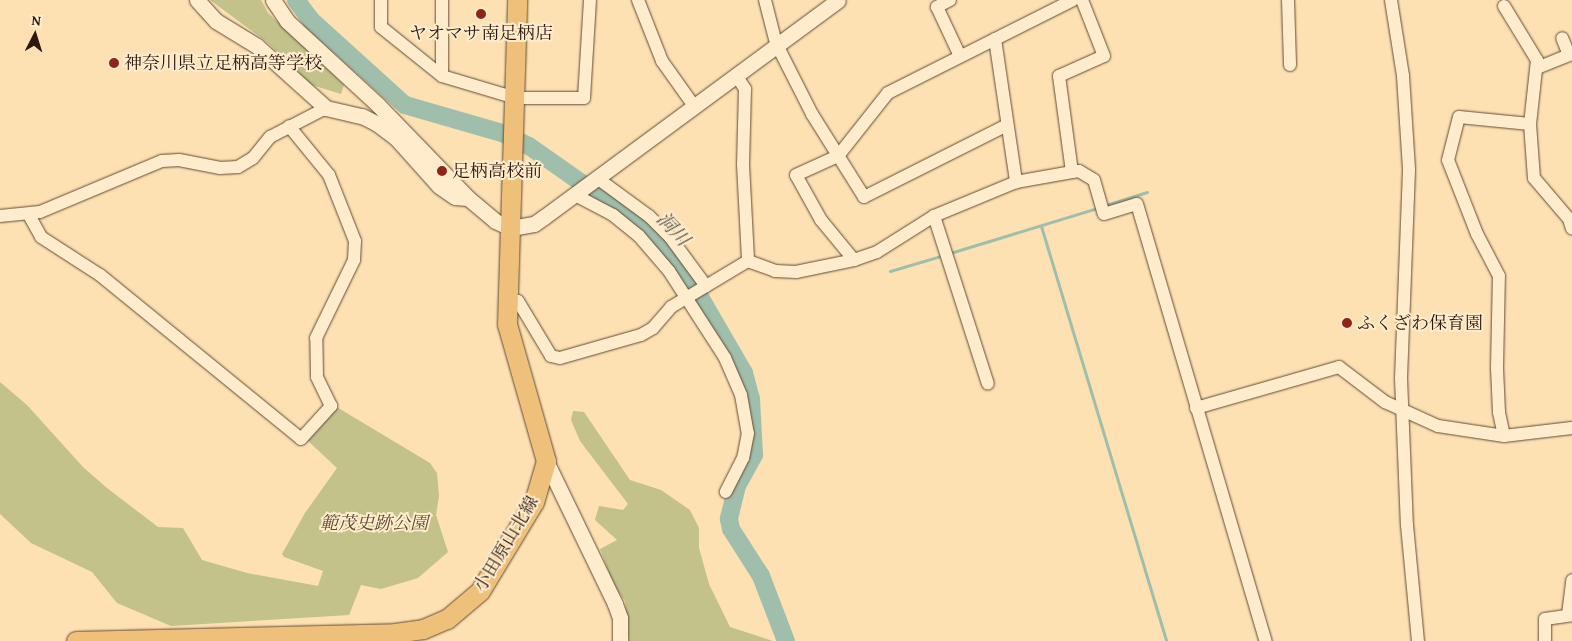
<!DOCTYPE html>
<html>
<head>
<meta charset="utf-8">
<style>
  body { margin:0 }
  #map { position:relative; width:1572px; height:641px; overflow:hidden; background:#fde1b2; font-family:"Gentium Book Plus","Noto Serif JP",serif }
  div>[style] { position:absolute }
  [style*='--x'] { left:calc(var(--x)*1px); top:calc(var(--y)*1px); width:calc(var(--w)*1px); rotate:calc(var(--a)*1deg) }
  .green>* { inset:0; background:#c2c28a }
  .stream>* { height:3px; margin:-1.5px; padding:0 1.5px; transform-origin:1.5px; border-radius:1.5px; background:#9fbeab }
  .river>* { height:18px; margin:-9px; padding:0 9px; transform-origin:9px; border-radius:9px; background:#9fbeab }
  .roads { filter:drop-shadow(0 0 1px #624a36) drop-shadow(0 0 1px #624a36) }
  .minor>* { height:12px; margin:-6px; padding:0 6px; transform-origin:6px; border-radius:6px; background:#feeccd }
  .tertiary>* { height:15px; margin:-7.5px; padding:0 7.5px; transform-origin:7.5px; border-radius:7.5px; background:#feeccd }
  .primary>* { height:19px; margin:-9.5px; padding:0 9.5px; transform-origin:9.5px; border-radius:9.5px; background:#eec079 }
  .dots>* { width:14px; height:14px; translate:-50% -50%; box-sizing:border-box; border:2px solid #feeccd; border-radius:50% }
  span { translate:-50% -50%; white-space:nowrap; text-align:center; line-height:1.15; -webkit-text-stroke:4px #feeccd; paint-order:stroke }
  .poi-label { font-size:18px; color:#2e170d }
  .left { translate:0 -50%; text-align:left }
  .park-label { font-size:18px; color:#5a4a32; font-style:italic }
  .street-label { font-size:18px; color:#2e170d }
  .water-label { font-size:19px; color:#565144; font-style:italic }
  .north { position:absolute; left:10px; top:10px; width:50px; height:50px; -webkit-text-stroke:4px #feeccd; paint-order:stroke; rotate:5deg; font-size:14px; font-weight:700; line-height:20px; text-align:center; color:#2e170d }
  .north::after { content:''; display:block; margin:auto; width:18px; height:22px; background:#2e170d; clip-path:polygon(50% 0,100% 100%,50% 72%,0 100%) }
</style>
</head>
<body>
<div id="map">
  <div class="green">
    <i style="clip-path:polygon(210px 0,261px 0,268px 13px,344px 85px,341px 94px,312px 85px,267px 42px)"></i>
    <i style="clip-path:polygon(0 382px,27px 405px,83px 467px,107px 488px,158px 527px,183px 528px,202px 560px,247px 573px,318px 586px,323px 571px,284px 557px,282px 554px,305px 513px,337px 468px,308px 441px,308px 436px,335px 406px,430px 463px,437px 473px,439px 496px,436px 515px,448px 552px,418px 578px,381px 589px,361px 585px,349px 615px,171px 626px,117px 603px,92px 572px,31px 543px,0 514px)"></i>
    <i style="clip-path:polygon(573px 411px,584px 412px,630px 480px,661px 490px,690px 510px,699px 528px,699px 548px,709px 584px,730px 627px,773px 641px,629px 641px,625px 601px,614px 586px,600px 549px,617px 540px,595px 520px,599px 506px,623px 510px,628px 504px,580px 441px,571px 420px)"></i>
  </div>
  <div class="stream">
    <i style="--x:1106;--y:205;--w:43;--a:-17.6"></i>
    <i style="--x:1041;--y:226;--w:433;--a:73.2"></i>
    <i style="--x:950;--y:253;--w:157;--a:-17"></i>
    <i style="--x:890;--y:271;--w:56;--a:-16.5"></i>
  </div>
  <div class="river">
    <i style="--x:296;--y:0;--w:26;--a:53"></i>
    <i style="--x:312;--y:21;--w:125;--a:42.1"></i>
    <i style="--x:405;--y:105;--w:101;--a:16.1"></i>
    <i style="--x:502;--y:133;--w:30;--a:26"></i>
    <i style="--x:529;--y:146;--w:139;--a:35.1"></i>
    <i style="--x:643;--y:226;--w:69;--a:48.5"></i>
    <i style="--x:689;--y:278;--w:110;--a:59.9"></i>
    <i style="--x:744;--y:373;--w:27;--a:75"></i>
    <i style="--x:751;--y:399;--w:56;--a:86.9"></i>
    <i style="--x:754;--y:455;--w:35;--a:119"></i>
    <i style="--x:737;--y:486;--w:34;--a:104"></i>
    <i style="--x:729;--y:519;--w:10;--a:79"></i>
    <i style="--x:731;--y:529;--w:56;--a:57.4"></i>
    <i style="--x:761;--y:576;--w:70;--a:69"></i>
  </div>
  <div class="roads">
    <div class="minor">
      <i style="--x:381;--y:0;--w:27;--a:90"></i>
      <i style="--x:381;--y:27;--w:78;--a:38.8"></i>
      <i style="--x:442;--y:76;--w:77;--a:16.6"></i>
      <i style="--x:516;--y:98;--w:68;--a:0"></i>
      <i style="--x:584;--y:98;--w:98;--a:-86.5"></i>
      <i style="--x:638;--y:0;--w:66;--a:68.5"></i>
      <i style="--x:662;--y:61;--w:55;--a:54.6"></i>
      <i style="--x:765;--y:0;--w:44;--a:75.7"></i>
      <i style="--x:776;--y:43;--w:80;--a:63.1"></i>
      <i style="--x:812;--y:114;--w:98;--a:57.9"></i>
      <i style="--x:864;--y:197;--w:160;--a:-26.7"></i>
      <i style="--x:950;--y:0;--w:15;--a:152"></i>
      <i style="--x:937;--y:7;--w:54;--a:64.9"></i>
      <i style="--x:1288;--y:0;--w:65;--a:88.2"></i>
      <i style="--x:1391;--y:0;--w:77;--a:81"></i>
      <i style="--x:1403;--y:76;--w:94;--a:86.3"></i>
      <i style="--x:1409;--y:170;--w:208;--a:92.2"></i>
      <i style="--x:1401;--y:378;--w:147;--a:87.7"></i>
      <i style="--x:1407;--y:525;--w:117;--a:84.6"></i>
      <i style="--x:1504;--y:6;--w:63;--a:58.6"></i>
      <i style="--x:1537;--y:60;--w:64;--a:96.2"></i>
      <i style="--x:1530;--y:124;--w:54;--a:85.8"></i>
      <i style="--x:1534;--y:178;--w:54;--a:49.5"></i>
      <i style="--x:1569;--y:219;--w:10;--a:73"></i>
      <i style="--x:995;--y:39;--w:145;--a:81.6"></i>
      <i style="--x:1537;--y:68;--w:35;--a:-22"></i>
      <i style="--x:1569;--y:55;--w:18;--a:-112"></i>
      <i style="--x:736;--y:75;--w:17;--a:57"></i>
      <i style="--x:745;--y:89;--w:75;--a:91.5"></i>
      <i style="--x:743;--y:164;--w:97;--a:87"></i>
      <i style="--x:442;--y:76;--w:76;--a:-90"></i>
      <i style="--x:1072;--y:172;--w:7;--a:-8"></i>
      <i style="--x:1079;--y:171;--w:17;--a:31"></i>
      <i style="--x:1094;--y:180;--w:35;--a:74"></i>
      <i style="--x:1104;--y:214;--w:34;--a:-17"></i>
      <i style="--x:1137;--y:204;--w:456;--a:73.6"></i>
      <i style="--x:597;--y:178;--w:64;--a:36.2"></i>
      <i style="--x:649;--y:216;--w:30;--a:45"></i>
      <i style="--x:670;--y:237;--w:61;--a:53.7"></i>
      <i style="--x:575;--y:195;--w:43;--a:27.8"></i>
      <i style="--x:613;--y:215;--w:33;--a:39"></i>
      <i style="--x:639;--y:236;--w:46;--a:49.4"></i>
      <i style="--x:669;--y:271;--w:103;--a:57.2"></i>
      <i style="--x:725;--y:358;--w:40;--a:66.6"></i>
      <i style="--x:741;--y:395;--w:39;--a:80"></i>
      <i style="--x:748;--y:433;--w:25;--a:101"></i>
      <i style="--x:743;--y:458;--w:38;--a:117"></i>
      <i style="--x:29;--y:215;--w:25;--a:61"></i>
      <i style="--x:41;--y:237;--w:70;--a:32.8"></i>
      <i style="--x:100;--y:275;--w:259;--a:39.2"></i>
      <i style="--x:301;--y:439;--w:45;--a:-47.7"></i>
      <i style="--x:331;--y:406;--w:32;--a:-116"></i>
      <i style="--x:317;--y:377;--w:39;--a:-91"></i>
      <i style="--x:316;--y:338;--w:87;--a:-64"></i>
      <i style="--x:354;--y:260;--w:19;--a:-87"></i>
      <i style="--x:355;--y:241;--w:71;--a:-111.5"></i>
      <i style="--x:329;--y:175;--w:63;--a:-129.2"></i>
      <i style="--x:0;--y:216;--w:40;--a:-5.7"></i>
      <i style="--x:40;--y:212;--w:132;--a:-22.7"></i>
      <i style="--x:162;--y:161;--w:17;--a:-3"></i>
      <i style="--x:179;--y:160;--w:42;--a:11"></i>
      <i style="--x:220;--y:168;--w:18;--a:-3"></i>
      <i style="--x:238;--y:167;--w:17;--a:-31"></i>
      <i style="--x:253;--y:158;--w:27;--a:-51"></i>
      <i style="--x:270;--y:137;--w:63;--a:-27.4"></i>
      <i style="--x:934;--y:216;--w:176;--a:72.2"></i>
      <i style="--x:854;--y:260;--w:52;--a:-129.5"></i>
      <i style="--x:821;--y:220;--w:51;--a:-119.1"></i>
      <i style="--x:796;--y:175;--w:46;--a:-24.3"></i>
      <i style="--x:838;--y:156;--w:80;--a:-51.6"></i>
      <i style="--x:888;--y:93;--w:207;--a:-26.7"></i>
      <i style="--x:748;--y:261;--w:29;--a:20"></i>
      <i style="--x:775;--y:271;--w:21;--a:3"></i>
      <i style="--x:796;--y:272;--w:59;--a:-11.7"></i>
      <i style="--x:854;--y:260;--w:24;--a:-19"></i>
      <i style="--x:877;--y:252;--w:67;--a:-32.3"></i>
      <i style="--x:934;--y:216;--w:89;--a:-22.5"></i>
      <i style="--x:1016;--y:182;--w:57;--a:-10.1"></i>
      <i style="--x:1072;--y:172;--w:97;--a:-97.7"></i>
      <i style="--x:1059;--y:76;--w:49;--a:-24"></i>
      <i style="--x:1104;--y:56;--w:60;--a:-111.4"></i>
      <i style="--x:506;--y:303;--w:12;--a:-9"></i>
      <i style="--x:518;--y:301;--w:64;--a:59"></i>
      <i style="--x:551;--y:356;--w:9;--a:13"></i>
      <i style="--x:560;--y:358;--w:84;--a:-15.9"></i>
      <i style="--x:641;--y:335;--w:14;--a:-30"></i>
      <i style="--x:653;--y:328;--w:28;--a:-49"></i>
      <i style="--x:671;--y:307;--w:90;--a:-30.9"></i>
      <i style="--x:1196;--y:408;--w:149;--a:-16"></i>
      <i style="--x:1339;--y:367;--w:58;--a:37.3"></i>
      <i style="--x:1385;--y:402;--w:58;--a:24.4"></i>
      <i style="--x:1438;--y:426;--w:67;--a:8.6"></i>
      <i style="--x:1504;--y:436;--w:68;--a:-6.7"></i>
      <i style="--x:1504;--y:436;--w:25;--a:-102"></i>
      <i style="--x:1499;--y:412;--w:44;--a:-92.6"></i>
      <i style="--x:1497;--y:368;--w:92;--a:-88.8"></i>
      <i style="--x:1499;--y:276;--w:47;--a:-117.6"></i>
      <i style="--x:1477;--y:234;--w:79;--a:-111.4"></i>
      <i style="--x:1448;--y:160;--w:44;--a:-75.7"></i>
      <i style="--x:1459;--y:117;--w:71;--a:5.6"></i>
      <i style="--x:1568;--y:615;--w:35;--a:-83"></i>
      <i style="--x:1545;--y:641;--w:22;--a:-90"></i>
      <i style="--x:1545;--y:619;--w:27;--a:-8"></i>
    </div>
    <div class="tertiary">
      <i style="--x:197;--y:0;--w:28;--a:48"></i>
      <i style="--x:216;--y:21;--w:48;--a:31.4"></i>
      <i style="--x:257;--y:46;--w:93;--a:41.9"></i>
      <i style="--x:326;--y:108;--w:37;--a:13"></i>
      <i style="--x:362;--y:116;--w:16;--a:27"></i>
      <i style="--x:376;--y:123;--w:25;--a:37"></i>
      <i style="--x:396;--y:138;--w:64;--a:48.1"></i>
      <i style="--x:439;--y:186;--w:19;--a:35"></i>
      <i style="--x:455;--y:197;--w:12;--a:5"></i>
      <i style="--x:273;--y:0;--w:25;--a:56"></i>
      <i style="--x:287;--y:21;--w:124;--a:42.7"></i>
      <i style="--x:378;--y:105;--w:129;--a:45.9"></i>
      <i style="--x:468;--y:198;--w:35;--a:40"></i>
      <i style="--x:495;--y:221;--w:17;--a:24"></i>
      <i style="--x:511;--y:228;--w:23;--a:-10"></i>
      <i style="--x:534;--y:224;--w:12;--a:-35"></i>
      <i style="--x:544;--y:217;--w:365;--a:-36.4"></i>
      <i style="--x:546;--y:461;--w:159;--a:64.2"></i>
      <i style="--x:615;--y:604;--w:15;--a:70"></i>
      <i style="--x:620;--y:618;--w:23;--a:90"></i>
    </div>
    <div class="primary">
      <i style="--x:76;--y:641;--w:319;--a:-1.4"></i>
      <i style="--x:395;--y:633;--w:28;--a:-8"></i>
      <i style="--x:423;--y:629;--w:26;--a:-23"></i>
      <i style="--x:447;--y:619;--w:43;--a:-40.3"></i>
      <i style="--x:480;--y:591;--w:104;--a:-58.8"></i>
      <i style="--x:534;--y:502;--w:43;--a:-73.7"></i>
      <i style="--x:546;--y:461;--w:142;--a:-105.9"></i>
      <i style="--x:507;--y:324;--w:324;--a:-88.2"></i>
    </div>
  </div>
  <div class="dots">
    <i style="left:481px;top:14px;background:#8f2418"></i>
    <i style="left:114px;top:63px;background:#8f2418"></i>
    <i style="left:442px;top:171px;background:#8f2418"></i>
    <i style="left:1347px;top:323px;background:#8f2418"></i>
  </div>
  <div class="poi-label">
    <span style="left:481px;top:33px">ヤオマサ南足柄店</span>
    <span class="left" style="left:124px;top:63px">神奈川県立足柄高等学校</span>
    <span class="left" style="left:452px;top:171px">足柄高校前</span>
    <span class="left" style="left:1357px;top:323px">ふくざわ保育園</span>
  </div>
  <div class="park-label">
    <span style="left:374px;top:523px">範茂史跡公園</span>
  </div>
  <div class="street-label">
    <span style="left:506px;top:544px;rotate:-59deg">小田原山北線</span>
  </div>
  <div class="water-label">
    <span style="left:673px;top:229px;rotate:47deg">洞川</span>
  </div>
  <div class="north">N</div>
</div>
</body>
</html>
